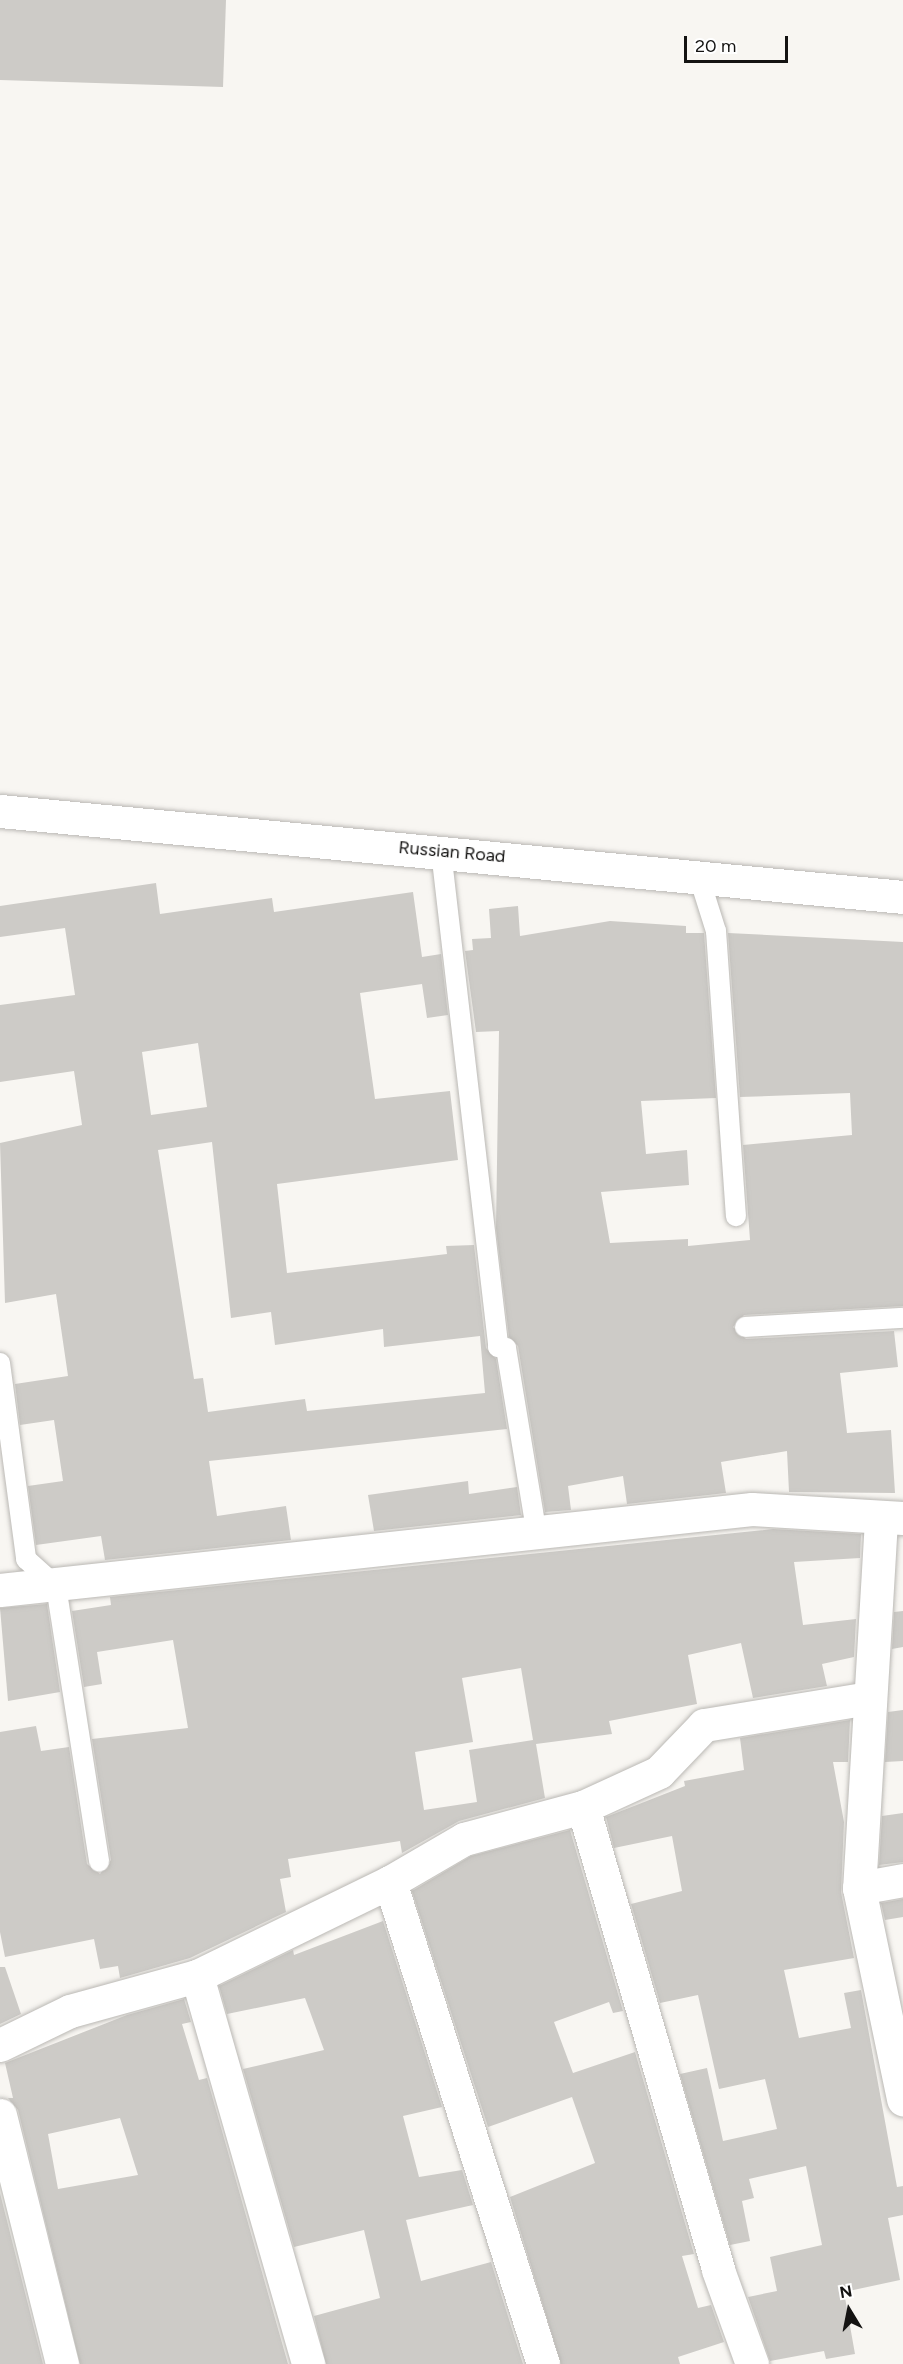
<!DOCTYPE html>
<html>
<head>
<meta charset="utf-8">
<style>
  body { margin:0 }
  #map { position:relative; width:903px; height:2364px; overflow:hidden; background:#f8f6f2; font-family:Figtree,sans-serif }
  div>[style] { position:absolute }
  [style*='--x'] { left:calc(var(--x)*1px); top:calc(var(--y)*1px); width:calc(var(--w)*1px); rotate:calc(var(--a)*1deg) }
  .building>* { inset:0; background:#cdcbc7 }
  .roads { filter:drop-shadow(0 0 2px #bab8b4) drop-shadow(0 0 2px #bab8b4) }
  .lane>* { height:20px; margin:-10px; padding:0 10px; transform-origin:10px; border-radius:10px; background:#fff }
  .street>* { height:33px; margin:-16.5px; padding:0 16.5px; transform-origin:16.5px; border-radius:16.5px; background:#fff }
  .secondary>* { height:33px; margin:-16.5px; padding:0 16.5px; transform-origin:16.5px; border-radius:16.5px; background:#fff }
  span { translate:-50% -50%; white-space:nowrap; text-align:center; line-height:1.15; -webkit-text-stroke:6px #fff; paint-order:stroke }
  .street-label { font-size:18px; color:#141312 }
  .north { position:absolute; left:819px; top:2280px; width:60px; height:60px; -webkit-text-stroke:4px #fff; paint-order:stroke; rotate:350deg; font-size:16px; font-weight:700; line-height:24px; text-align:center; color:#141312 }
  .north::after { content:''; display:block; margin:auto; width:21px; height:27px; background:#141312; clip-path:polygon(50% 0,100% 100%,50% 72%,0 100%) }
  .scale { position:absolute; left:684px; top:36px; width:104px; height:27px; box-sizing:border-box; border:3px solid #141312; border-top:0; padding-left:8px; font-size:18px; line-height:21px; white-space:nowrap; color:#141312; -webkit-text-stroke:4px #fff; paint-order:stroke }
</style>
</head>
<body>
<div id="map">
  <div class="building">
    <i style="clip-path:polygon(0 0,226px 0,223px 87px,0 80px)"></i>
    <i style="clip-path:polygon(evenodd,156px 883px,160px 914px,272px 898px,274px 912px,413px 892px,422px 957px,441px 954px,448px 1015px,427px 1018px,422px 984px,360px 993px,375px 1099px,450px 1091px,458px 1160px,277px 1184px,287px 1273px,447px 1254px,446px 1246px,474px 1245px,486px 1348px,496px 1359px,507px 1429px,209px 1461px,217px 1516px,286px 1506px,291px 1540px,105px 1560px,101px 1536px,36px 1545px,28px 1486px,63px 1481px,54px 1420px,20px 1425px,15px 1384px,68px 1376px,56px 1294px,5px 1303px,0 1143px,82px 1125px,74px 1071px,0 1082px,0 1005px,75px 995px,65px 928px,0 937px,0 906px,156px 883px,198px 1043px,207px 1107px,151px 1115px,142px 1052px,198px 1043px,156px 883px,212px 1142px,231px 1318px,271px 1312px,275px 1345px,383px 1329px,384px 1347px,480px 1336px,485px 1393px,307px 1411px,305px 1399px,208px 1412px,203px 1378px,194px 1379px,158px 1150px,212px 1142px)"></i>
    <i style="clip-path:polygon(518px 906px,520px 936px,610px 921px,686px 926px,686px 933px,704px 933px,716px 1098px,641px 1101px,646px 1154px,687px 1150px,689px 1185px,601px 1192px,610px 1243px,688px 1239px,688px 1246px,750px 1240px,743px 1145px,852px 1135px,850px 1093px,740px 1097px,728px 933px,903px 942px,903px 1306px,744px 1315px,733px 1327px,746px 1339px,894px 1331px,898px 1367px,840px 1373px,847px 1433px,891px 1430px,895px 1493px,789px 1492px,787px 1451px,721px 1462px,726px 1493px,627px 1504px,623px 1476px,568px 1486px,571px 1510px,545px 1512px,518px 1346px,509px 1337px,496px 1228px,499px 1031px,476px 1032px,465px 951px,473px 950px,472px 939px,491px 938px,489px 909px)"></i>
    <i style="clip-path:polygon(468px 1481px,469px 1494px,517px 1487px,521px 1515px,374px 1531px,368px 1495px)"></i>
    <i style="clip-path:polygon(evenodd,773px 1529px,861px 1534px,860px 1558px,794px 1562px,803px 1625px,856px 1619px,854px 1657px,822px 1664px,827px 1686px,753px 1698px,741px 1643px,688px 1655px,697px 1704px,609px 1721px,612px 1734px,536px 1744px,545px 1798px,459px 1821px,402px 1853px,400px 1841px,288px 1859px,291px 1877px,280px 1879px,286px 1912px,190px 1958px,120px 1978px,118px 1966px,100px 1969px,94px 1939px,5px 1957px,0 1932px,0 1732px,36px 1726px,41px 1751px,69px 1747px,87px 1864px,100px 1874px,111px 1860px,92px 1739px,188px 1728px,173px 1640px,97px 1652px,102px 1684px,84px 1687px,72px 1611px,111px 1605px,110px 1597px,773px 1529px,521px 1668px,533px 1740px,469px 1750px,477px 1802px,424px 1810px,415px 1752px,473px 1742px,462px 1678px,521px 1668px)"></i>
    <i style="clip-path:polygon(47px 1604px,60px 1692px,8px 1701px,0 1608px)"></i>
    <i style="clip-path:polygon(903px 1611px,903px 1647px,892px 1649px,894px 1612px)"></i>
    <i style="clip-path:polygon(903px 1710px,903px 1761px,885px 1762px,888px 1712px)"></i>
    <i style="clip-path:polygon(850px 1720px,848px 1762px,833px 1762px,844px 1822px,841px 1892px,854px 1958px,784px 1970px,799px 2038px,851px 2028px,844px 1993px,861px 1990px,897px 2187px,903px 2186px,903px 2215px,888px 2218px,900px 2280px,844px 2292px,855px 2354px,826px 2359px,824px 2351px,770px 2361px,748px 2297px,777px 2291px,770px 2257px,822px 2245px,806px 2166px,749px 2179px,754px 2198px,742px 2201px,750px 2241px,730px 2245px,680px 2074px,707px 2068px,723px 2141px,777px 2129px,765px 2079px,719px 2089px,698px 1995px,660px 2003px,631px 1904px,682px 1891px,672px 1836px,614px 1848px,606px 1817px,685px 1786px,684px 1781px,744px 1770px,740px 1738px)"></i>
    <i style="clip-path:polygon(903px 1813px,903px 1862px,879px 1865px,882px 1816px)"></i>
    <i style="clip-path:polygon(570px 1830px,623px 2011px,613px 2013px,609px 2002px,554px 2022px,573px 2073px,635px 2052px,694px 2254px,682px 2256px,698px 2308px,711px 2305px,724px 2342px,678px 2357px,680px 2364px,561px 2364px,510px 2197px,595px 2163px,572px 2097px,488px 2127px,412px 1891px,471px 1856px)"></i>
    <i style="clip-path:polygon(903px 1899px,903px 1917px,885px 1920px,881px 1903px)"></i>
    <i style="clip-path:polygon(383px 1921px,442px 2107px,403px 2116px,419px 2177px,462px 2170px,473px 2205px,406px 2220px,421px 2281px,491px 2262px,523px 2364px,326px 2364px,314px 2316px,380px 2298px,364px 2230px,294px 2247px,243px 2069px,324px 2050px,305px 1998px,227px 2014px,219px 1986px,293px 1950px,294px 1955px)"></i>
    <i style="clip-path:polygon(0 1967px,5px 1967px,21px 2014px,0 2024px)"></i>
    <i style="clip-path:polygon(evenodd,184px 1999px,191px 2022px,182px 2024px,199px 2080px,207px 2078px,288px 2364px,80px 2364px,18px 2110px,8px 2098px,13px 2098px,5px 2063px,127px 2015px,184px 1999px,120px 2118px,138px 2175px,58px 2189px,48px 2134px,120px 2118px)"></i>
    <i style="clip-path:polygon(0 2193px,43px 2364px,0 2364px)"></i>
  </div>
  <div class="roads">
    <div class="lane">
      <i style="--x:441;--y:851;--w:499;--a:83.4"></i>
      <i style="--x:498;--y:1347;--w:8;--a:7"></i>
      <i style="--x:506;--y:1348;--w:184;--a:80.6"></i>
      <i style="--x:698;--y:874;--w:60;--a:72.5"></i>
      <i style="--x:716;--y:931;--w:286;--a:86"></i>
      <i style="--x:745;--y:1327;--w:158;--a:-3.3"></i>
      <i style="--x:0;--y:1363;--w:198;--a:82.4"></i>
      <i style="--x:26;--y:1559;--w:40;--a:42"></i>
      <i style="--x:56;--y:1586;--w:279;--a:81.1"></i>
    </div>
    <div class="street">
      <i style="--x:881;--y:1520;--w:369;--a:93.4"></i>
      <i style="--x:859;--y:1888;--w:216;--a:78.2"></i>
      <i style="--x:0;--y:1590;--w:756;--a:-6.15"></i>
      <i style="--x:752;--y:1509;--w:151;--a:3.4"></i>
      <i style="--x:583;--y:1807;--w:482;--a:73.7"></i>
      <i style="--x:718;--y:2270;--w:100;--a:70.1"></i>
      <i style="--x:390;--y:1882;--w:506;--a:72.39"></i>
      <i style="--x:859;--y:1888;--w:45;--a:-10.3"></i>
      <i style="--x:197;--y:1976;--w:404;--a:74"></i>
      <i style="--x:0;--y:2045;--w:78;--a:-25.9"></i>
      <i style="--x:70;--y:2011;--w:132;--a:-15.4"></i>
      <i style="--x:197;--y:1976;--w:215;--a:-26"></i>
      <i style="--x:390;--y:1882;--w:86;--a:-30.2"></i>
      <i style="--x:464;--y:1839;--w:123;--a:-15.1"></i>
      <i style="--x:583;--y:1807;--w:84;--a:-24.7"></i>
      <i style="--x:659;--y:1772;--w:65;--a:-46.2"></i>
      <i style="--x:704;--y:1725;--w:166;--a:-9.3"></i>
      <i style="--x:0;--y:2115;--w:257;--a:76"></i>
    </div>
    <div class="secondary">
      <i style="--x:0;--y:811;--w:907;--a:5.44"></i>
    </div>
  </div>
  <div class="street-label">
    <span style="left:452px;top:852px;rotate:5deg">Russian Road</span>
  </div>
  <div class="north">N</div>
  <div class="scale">20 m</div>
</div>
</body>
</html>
